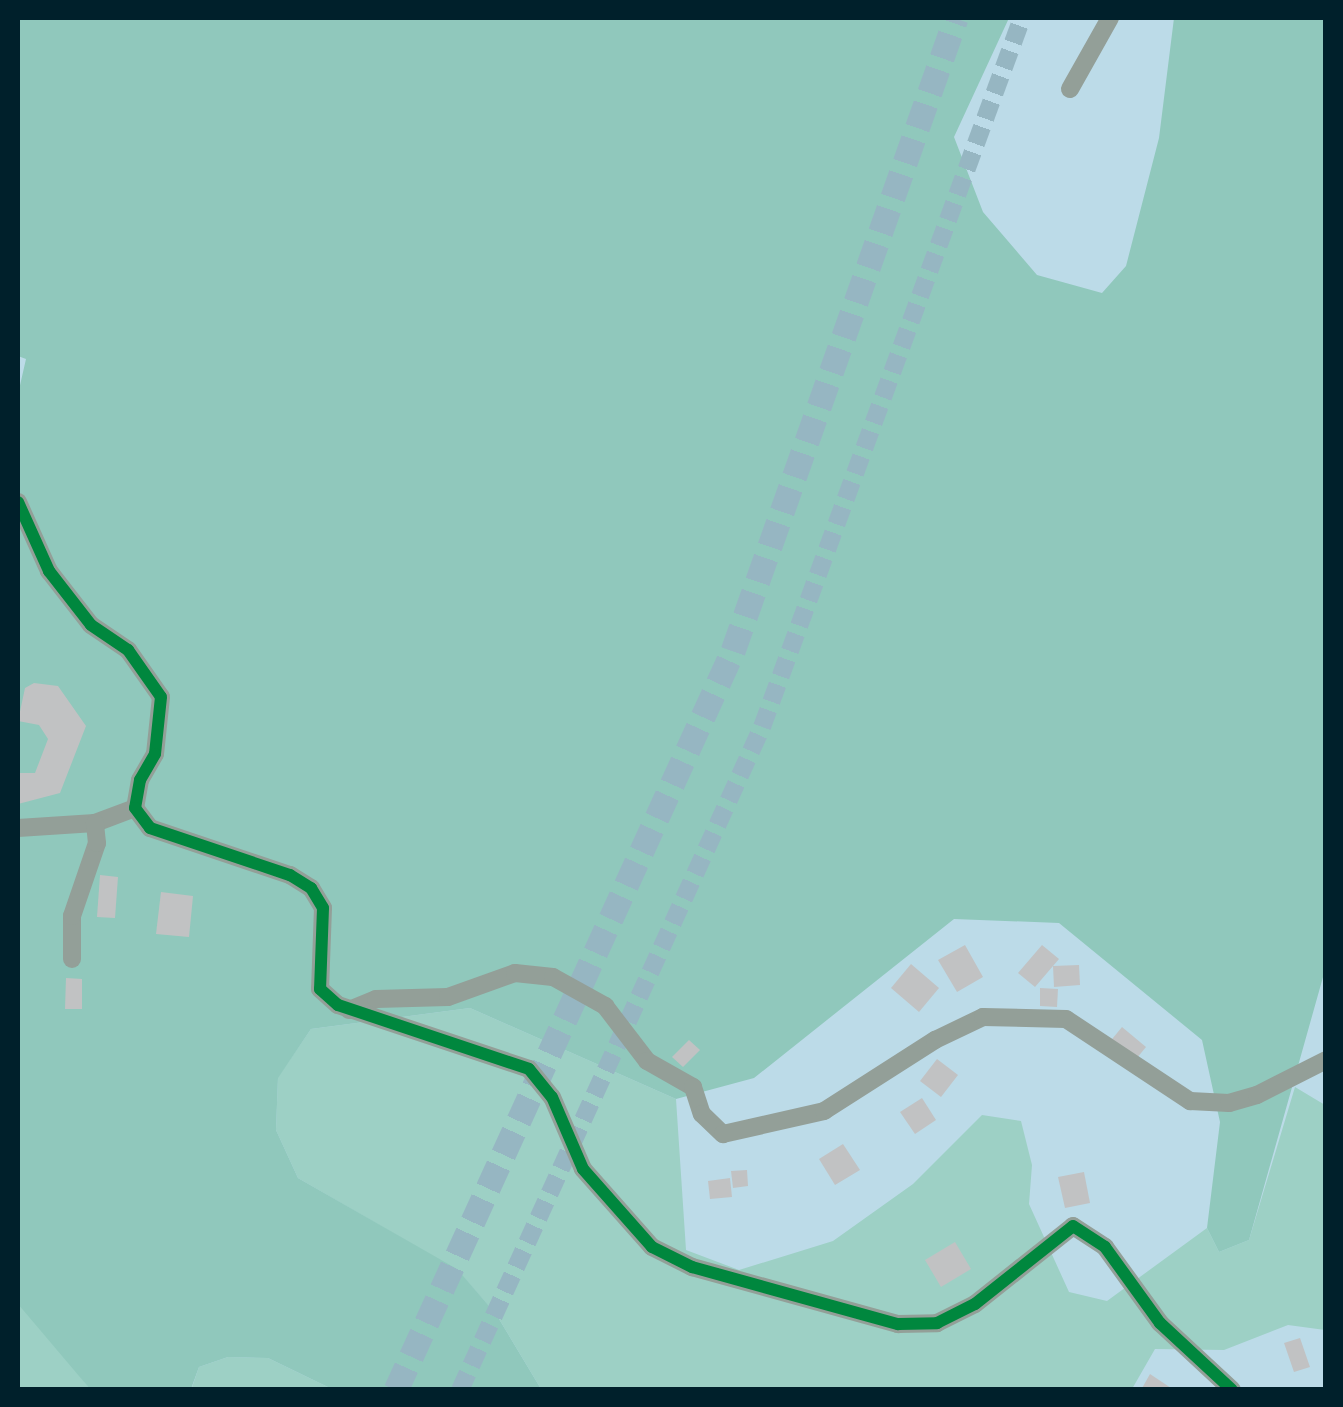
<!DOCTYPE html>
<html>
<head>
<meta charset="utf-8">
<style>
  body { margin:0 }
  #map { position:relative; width:1343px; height:1407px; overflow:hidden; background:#bcdbe8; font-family:Inter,sans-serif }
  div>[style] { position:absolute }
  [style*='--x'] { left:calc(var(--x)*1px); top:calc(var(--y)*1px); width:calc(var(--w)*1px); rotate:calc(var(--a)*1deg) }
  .green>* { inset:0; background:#9dd0c5 }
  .forest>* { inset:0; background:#90c8bc }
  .building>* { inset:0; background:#c1c2c3 }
  .minor-tunnel>* { height:18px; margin-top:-9px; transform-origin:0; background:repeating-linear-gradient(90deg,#96b6c2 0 18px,transparent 0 27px) }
  .highway-tunnel>* { height:25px; margin-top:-12.5px; transform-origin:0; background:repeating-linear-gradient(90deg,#96b6c2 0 25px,transparent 0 37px) }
  .minor>* { height:18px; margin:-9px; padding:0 9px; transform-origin:9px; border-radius:9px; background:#939f98 }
  .cycleway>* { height:12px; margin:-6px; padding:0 6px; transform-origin:6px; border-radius:6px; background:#00873e }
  span { translate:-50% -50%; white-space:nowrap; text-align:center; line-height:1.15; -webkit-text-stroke:10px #c8edfc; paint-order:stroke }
  .frame { position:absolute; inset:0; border:20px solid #00202b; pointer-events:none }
</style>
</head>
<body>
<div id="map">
  <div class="green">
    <i style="clip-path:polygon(470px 1008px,676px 1099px,686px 1250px,739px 1270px,833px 1241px,913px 1184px,982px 1115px,1021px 1121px,1032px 1165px,1029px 1204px,1069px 1292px,1107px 1301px,1207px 1228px,1219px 1252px,1249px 1240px,1295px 1087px,1325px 1105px,1325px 1330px,1288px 1325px,1224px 1350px,1155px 1349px,1132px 1389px,541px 1389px,496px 1314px,457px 1270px,298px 1178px,276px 1130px,278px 1077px,311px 1029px)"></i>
    <i style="clip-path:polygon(18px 1304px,29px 1311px,90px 1389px,18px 1389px)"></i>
    <i style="clip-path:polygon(228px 1357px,268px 1358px,332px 1389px,191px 1390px,199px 1367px)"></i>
  </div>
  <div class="forest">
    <i style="clip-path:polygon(18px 18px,1009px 18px,954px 137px,983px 212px,1037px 275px,1102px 293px,1126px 266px,1159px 138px,1174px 18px,1325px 18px,1325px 970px,1249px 1240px,1219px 1252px,1207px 1228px,1220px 1122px,1202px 1040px,1059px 923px,954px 919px,754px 1078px,676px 1099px,470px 1008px,311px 1029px,278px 1078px,276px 1130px,298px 1178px,457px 1269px,496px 1314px,541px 1389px,332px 1389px,268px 1358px,228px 1357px,199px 1367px,191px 1389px,90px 1389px,18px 1304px,18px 394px,26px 359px,18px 356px)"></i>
  </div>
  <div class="building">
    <i style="clip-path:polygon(34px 683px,58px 686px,86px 726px,60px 793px,18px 804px,18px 773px,35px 773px,48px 739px,39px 725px,18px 721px,25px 688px)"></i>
    <i style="clip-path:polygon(100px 875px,118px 877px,115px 918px,97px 917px)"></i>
    <i style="clip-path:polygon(161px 892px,193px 896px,189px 937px,156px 934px)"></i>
    <i style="clip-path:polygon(965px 945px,983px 977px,957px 992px,938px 960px)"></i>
    <i style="clip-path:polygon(1042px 945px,1059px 959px,1035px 987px,1018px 973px)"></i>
    <i style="clip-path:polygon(911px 964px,939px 988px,919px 1012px,891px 988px)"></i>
    <i style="clip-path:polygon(1079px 965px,1080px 985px,1054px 987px,1053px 966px)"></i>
    <i style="clip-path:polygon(66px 978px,82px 979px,82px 1009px,65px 1009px)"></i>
    <i style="clip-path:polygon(1040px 988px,1058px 989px,1057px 1007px,1040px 1006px)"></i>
    <i style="clip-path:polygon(1122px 1027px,1146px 1047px,1132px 1064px,1108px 1044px)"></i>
    <i style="clip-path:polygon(689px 1040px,700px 1050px,683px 1067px,672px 1057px)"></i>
    <i style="clip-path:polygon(937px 1059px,958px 1075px,941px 1097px,920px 1081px)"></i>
    <i style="clip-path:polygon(922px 1098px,936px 1120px,915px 1134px,900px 1112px)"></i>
    <i style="clip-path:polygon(843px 1144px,860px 1170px,835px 1185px,819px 1159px)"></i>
    <i style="clip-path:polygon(747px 1170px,748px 1186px,733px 1188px,731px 1171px)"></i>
    <i style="clip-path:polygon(1084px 1172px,1090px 1203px,1065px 1208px,1058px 1177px)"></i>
    <i style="clip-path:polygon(730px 1178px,732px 1197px,710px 1199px,708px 1181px)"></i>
    <i style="clip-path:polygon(955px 1242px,971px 1269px,941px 1287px,925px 1260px)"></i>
    <i style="clip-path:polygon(1300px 1338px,1310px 1367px,1294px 1372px,1284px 1343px)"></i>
    <i style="clip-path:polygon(1150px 1374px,1174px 1390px,1141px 1390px)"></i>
  </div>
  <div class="minor-tunnel">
    <i style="--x:460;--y:1390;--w:729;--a:-65.51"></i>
    <i style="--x:762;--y:727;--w:755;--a:-69.86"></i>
  </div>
  <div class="highway-tunnel">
    <i style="--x:396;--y:1390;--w:812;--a:-65.49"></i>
    <i style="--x:733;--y:651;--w:671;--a:-70.59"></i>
  </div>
  <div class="minor">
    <i style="--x:1070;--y:89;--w:81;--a:-60.6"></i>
    <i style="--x:18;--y:502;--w:76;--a:65.8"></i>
    <i style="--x:49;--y:571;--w:68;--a:52.1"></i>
    <i style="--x:91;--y:625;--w:45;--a:34"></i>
    <i style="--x:128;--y:650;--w:57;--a:54.9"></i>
    <i style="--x:161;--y:697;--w:57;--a:96"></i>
    <i style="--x:155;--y:754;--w:30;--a:120"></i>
    <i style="--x:140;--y:780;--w:28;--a:100"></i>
    <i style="--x:135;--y:808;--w:25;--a:53"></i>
    <i style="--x:150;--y:828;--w:148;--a:18.6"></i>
    <i style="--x:290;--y:875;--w:25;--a:32"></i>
    <i style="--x:311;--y:888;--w:23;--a:59"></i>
    <i style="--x:323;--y:908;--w:81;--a:92.1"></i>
    <i style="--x:320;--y:989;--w:24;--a:42"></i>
    <i style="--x:338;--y:1005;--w:201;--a:18.5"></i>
    <i style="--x:529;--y:1069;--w:36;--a:51"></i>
    <i style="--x:552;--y:1097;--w:78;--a:66.7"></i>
    <i style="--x:583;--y:1169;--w:104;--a:48.5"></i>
    <i style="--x:652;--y:1247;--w:45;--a:26.6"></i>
    <i style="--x:692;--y:1267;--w:214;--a:15.5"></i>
    <i style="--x:898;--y:1324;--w:39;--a:-1"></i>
    <i style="--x:937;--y:1323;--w:42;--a:-26.6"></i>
    <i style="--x:975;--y:1304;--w:125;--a:-38.5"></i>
    <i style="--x:1073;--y:1226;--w:38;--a:33"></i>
    <i style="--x:1105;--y:1247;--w:94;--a:54.1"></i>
    <i style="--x:1160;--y:1323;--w:98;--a:42.9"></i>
    <i style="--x:18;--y:828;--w:77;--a:-3.7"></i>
    <i style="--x:95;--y:823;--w:43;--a:-20.6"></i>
    <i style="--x:72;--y:959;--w:43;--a:-90"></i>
    <i style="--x:72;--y:916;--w:77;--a:-71.1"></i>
    <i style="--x:97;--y:843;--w:20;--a:-96"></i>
    <i style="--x:349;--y:1010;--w:29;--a:-22"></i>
    <i style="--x:376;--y:999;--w:72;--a:-1.6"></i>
    <i style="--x:448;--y:997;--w:71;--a:-19.7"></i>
    <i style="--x:515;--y:973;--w:38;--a:6"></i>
    <i style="--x:553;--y:977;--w:60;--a:29.1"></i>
    <i style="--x:605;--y:1006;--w:69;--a:52.6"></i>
    <i style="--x:647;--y:1061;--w:53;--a:29.5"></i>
    <i style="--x:693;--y:1087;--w:28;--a:72"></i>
    <i style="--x:702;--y:1114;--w:29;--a:44"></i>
    <i style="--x:723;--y:1134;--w:104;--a:-12.8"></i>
    <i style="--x:824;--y:1111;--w:132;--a:-32.6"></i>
    <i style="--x:935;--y:1040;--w:53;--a:-25.6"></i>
    <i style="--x:983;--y:1017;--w:83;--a:1.4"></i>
    <i style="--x:1066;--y:1019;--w:149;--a:33.5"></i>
    <i style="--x:1190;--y:1101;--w:39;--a:3"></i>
    <i style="--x:1229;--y:1103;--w:29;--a:-16"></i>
    <i style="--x:1257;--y:1095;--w:77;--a:-26.9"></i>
  </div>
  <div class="cycleway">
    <i style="--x:18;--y:502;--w:76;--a:65.8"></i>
    <i style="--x:49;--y:571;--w:68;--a:52.1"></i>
    <i style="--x:91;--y:625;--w:45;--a:34"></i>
    <i style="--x:128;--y:650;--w:57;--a:54.9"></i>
    <i style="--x:161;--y:697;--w:57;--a:96"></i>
    <i style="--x:155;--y:754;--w:30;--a:120"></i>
    <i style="--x:140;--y:780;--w:28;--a:100"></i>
    <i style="--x:135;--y:808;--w:25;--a:53"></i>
    <i style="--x:150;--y:828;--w:148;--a:18.6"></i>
    <i style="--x:290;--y:875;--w:25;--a:32"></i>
    <i style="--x:311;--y:888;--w:23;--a:59"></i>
    <i style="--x:323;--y:908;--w:81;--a:92.1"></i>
    <i style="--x:320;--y:989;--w:24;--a:42"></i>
    <i style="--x:338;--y:1005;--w:201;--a:18.5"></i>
    <i style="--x:529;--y:1069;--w:36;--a:51"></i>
    <i style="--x:552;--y:1097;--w:78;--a:66.7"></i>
    <i style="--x:583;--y:1169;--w:104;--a:48.5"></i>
    <i style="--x:652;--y:1247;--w:45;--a:26.6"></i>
    <i style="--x:692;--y:1267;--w:214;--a:15.5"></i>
    <i style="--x:898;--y:1324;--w:39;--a:-1"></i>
    <i style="--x:937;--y:1323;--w:42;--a:-26.6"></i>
    <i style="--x:975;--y:1304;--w:125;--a:-38.5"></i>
    <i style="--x:1073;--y:1226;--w:38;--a:33"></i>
    <i style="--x:1105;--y:1247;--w:94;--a:54.1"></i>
    <i style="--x:1160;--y:1323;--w:98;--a:42.9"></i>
  </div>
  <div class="frame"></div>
</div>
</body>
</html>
